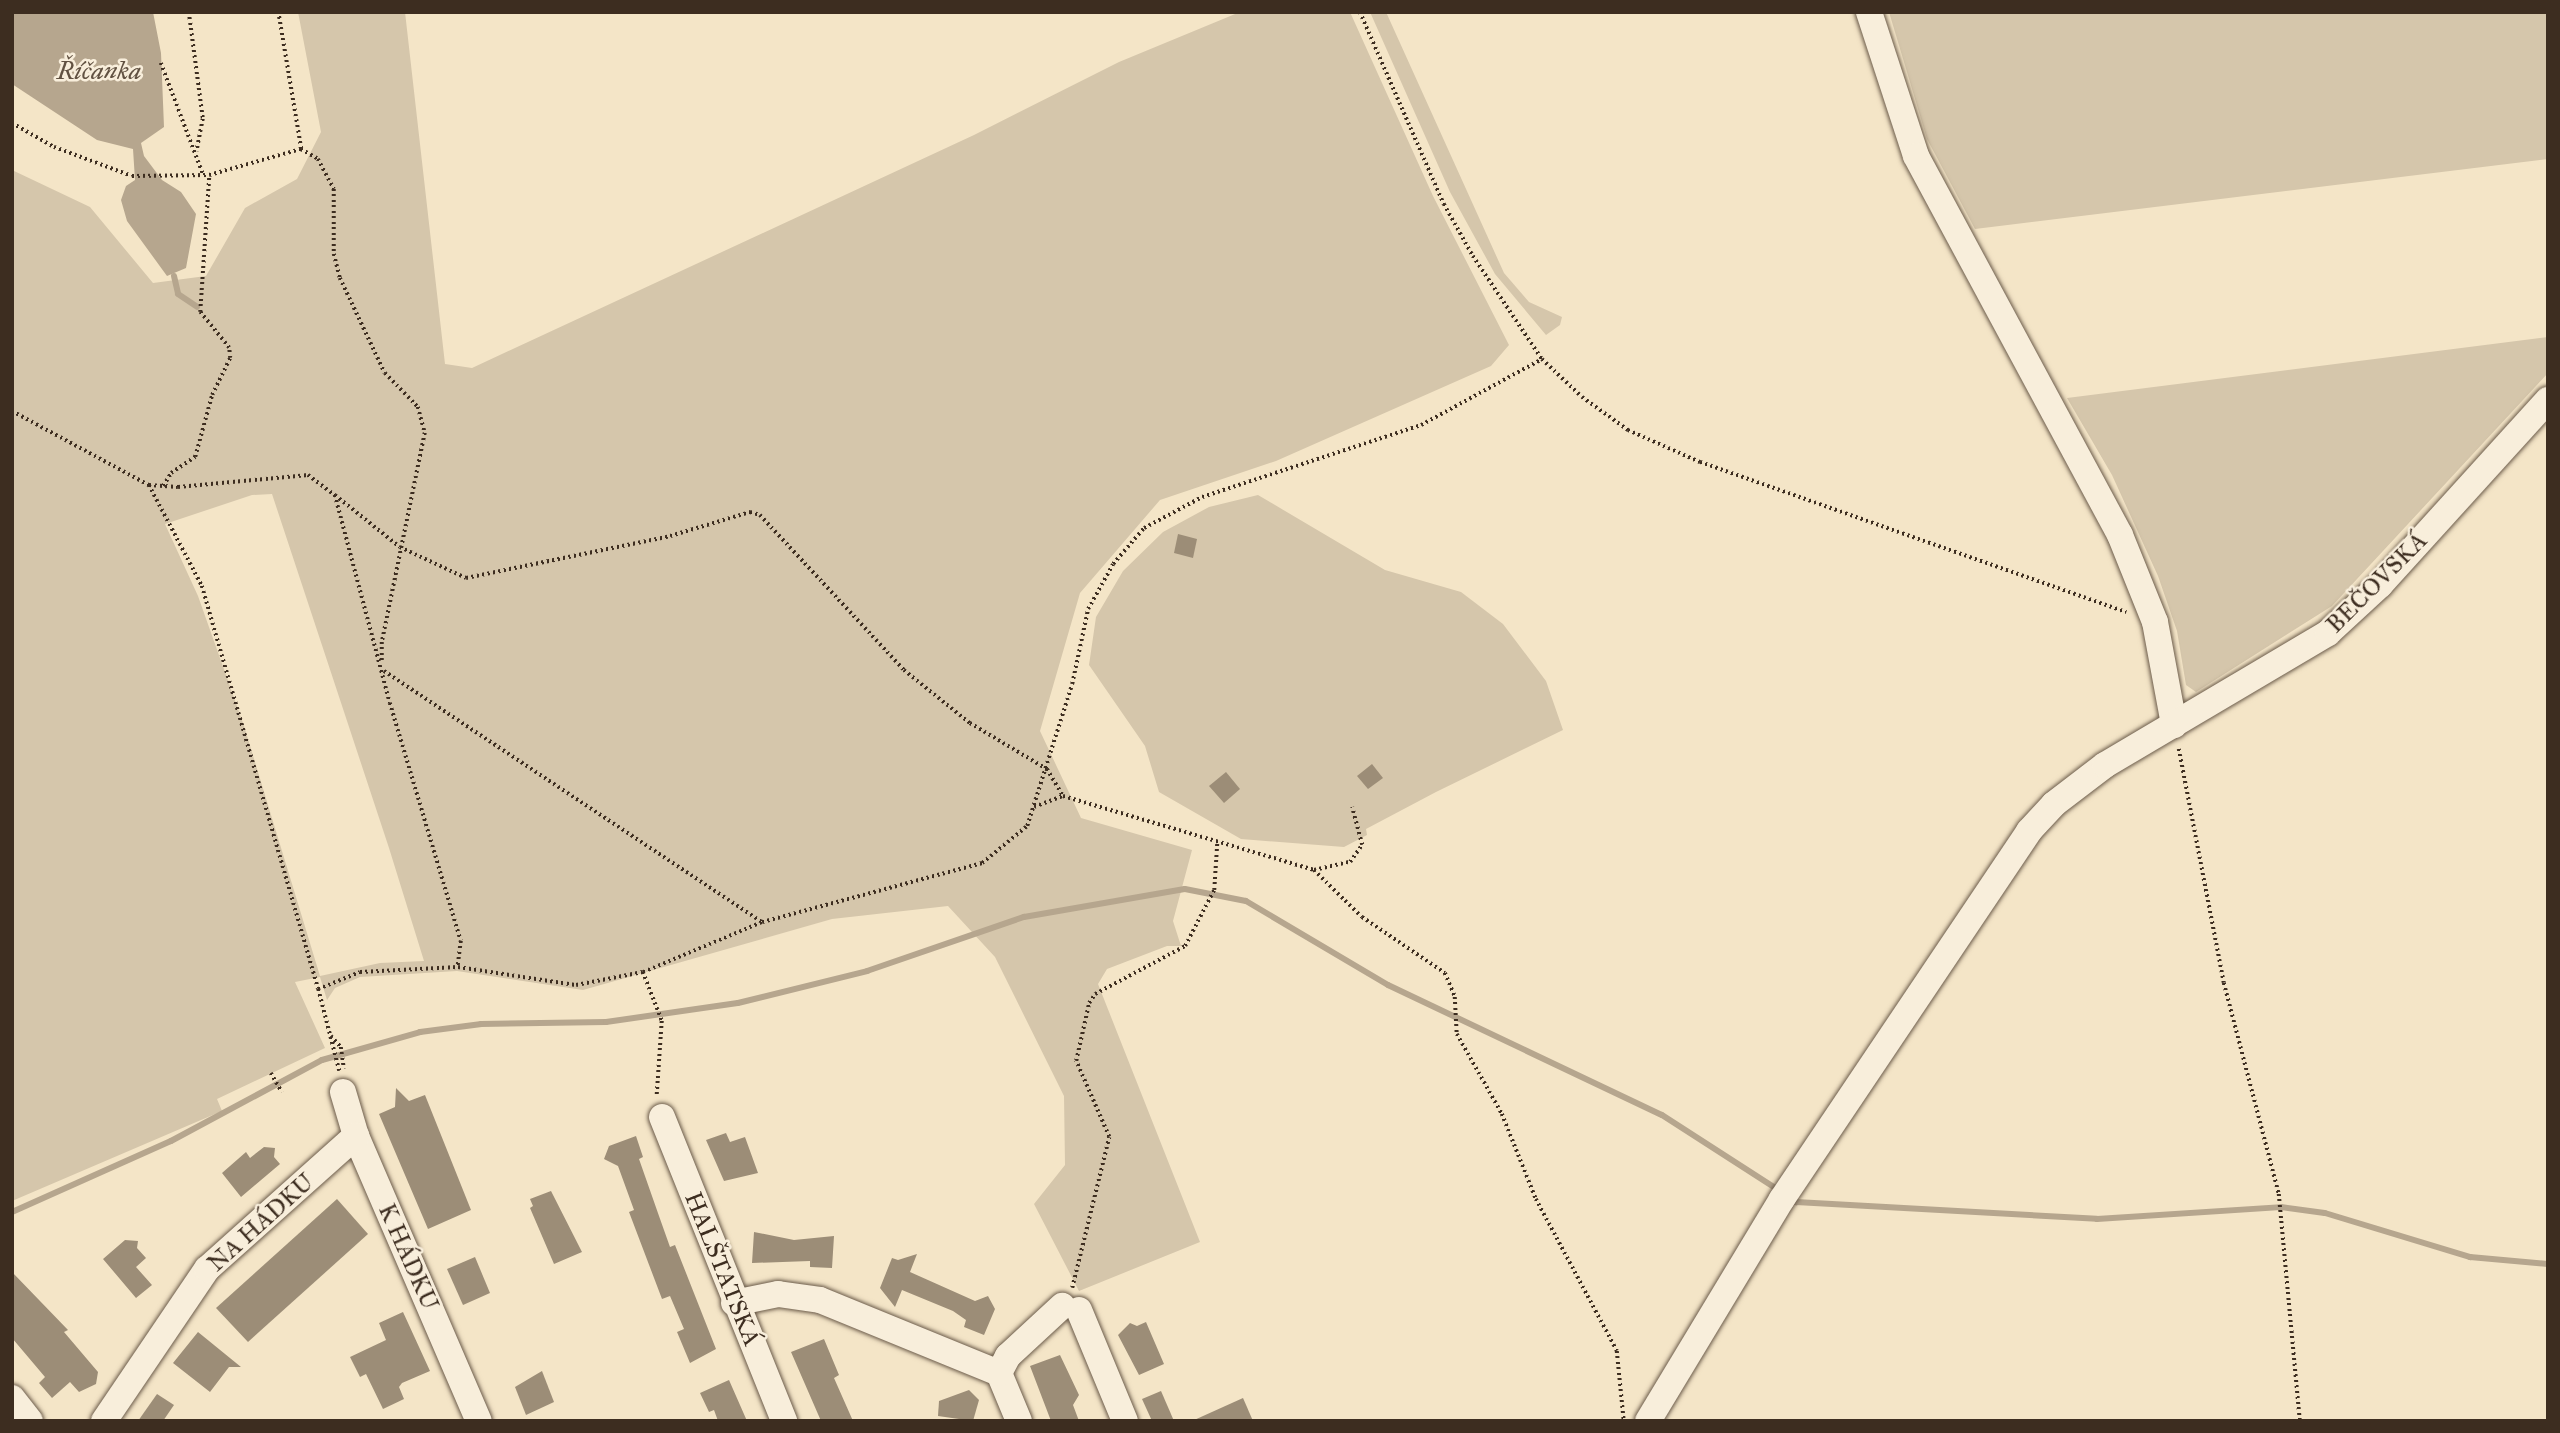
<!DOCTYPE html>
<html>
<head>
<meta charset="utf-8">
<style>
  body { margin:0 }
  #map { position:relative; width:2560px; height:1433px; overflow:hidden; background:#f4e5c7; font-family:"IM FELL Great Primer",serif }
  div>[style] { position:absolute }
  [style*='--x'] { left:calc(var(--x)*1px); top:calc(var(--y)*1px); width:calc(var(--w)*1px); rotate:calc(var(--a)*1deg) }
  .green>* { inset:0; background:#d5c6ab }
  .water>* { inset:0; background:#b6a68e }
  .stream>* { height:6px; margin:-3px; padding:0 3px; transform-origin:3px; border-radius:3px; background:#b6a68e }
  .building>* { inset:0; background:#9c8d77 }
  .path>* { height:3.5px; margin-top:-1.75px; transform-origin:0; background:repeating-linear-gradient(90deg,#3d2d20 0 2px,transparent 0 5.5px) }
  .roads { filter:drop-shadow(0 0 2px #6b5b4a) drop-shadow(0 0 2px #6b5b4a) }
  .minor>* { height:26px; margin:-13px; padding:0 13px; transform-origin:13px; border-radius:13px; background:#f8eedb }
  span { translate:-50% -50%; white-space:nowrap; text-align:center; line-height:1.15; -webkit-text-stroke:5px #f8eedb; paint-order:stroke }
  .street-label { font-size:24px; color:#3d2d20 }
  .water-label { font-size:26px; color:#615141; font-style:italic }
  .frame { position:absolute; inset:0; border:14px solid #3d2d20; pointer-events:none }
</style>
</head>
<body>
<div id="map">
  <div class="green">
    <i style="clip-path:polygon(evenodd,298px 12px,405px 12px,445px 364px,472px 368px,974px 135px,1119px 62px,1240px 12px,1350px 12px,1433px 196px,1509px 345px,1491px 366px,1276px 461px,1160px 500px,1080px 593px,1040px 731px,1081px 818px,1192px 850px,1173px 921px,1181px 946px,1167px 946px,1107px 969px,1098px 984px,1200px 1242px,1079px 1291px,1034px 1204px,1065px 1165px,1064px 1096px,995px 957px,948px 906px,832px 919px,583px 990px,457px 971px,360px 977px,335px 988px,327px 1000px,320px 977px,295px 982px,325px 1048px,217px 1099px,222px 1111px,12px 1201px,12px 170px,90px 207px,153px 283px,206px 276px,245px 208px,297px 179px,321px 132px,298px 12px,272px 494px,389px 848px,424px 961px,380px 963px,320px 976px,244px 726px,198px 596px,165px 524px,252px 495px,272px 494px)"></i>
    <i style="clip-path:polygon(1370px 12px,1386px 12px,1504px 273px,1529px 302px,1562px 317px,1560px 325px,1546px 335px,1495px 274px,1450px 192px)"></i>
    <i style="clip-path:polygon(1889px 12px,2548px 12px,2548px 159px,1975px 229px,1927px 139px)"></i>
    <i style="clip-path:polygon(2548px 337px,2548px 373px,2332px 606px,2196px 692px,2186px 685px,2177px 631px,2158px 576px,2112px 475px,2067px 398px)"></i>
    <i style="clip-path:polygon(1258px 495px,1385px 570px,1461px 592px,1503px 624px,1546px 681px,1563px 730px,1436px 792px,1366px 829px,1367px 835px,1344px 847px,1241px 839px,1159px 792px,1145px 746px,1089px 665px,1096px 617px,1123px 571px,1163px 532px,1209px 507px)"></i>
  </div>
  <div class="water">
    <i style="clip-path:polygon(12px 12px,153px 12px,161px 53px,164px 127px,141px 143px,144px 156px,162px 180px,181px 192px,196px 214px,186px 268px,167px 276px,127px 221px,121px 200px,126px 186px,135px 180px,133px 149px,97px 140px,12px 84px)"></i>
  </div>
  <div class="stream">
    <i style="--x:174;--y:276;--w:18;--a:77"></i>
    <i style="--x:178;--y:294;--w:23;--a:34"></i>
    <i style="--x:1789;--y:1197;--w:9;--a:36"></i>
    <i style="--x:1796;--y:1202;--w:301;--a:3.2"></i>
    <i style="--x:2097;--y:1219;--w:184;--a:-3.7"></i>
    <i style="--x:2281;--y:1207;--w:44;--a:7.8"></i>
    <i style="--x:2325;--y:1213;--w:152;--a:16.9"></i>
    <i style="--x:2470;--y:1257;--w:78;--a:5.1"></i>
    <i style="--x:12;--y:1212;--w:174;--a:-24.1"></i>
    <i style="--x:171;--y:1141;--w:171;--a:-28.2"></i>
    <i style="--x:322;--y:1060;--w:102;--a:-15.9"></i>
    <i style="--x:420;--y:1032;--w:62;--a:-7.5"></i>
    <i style="--x:481;--y:1024;--w:125;--a:-0.9"></i>
    <i style="--x:606;--y:1022;--w:133;--a:-8.2"></i>
    <i style="--x:738;--y:1003;--w:133;--a:-13.9"></i>
    <i style="--x:867;--y:971;--w:166;--a:-19"></i>
    <i style="--x:1024;--y:917;--w:163;--a:-9.9"></i>
    <i style="--x:1185;--y:889;--w:62;--a:11.1"></i>
    <i style="--x:1246;--y:901;--w:165;--a:30.6"></i>
    <i style="--x:1388;--y:985;--w:303;--a:25.4"></i>
    <i style="--x:1662;--y:1115;--w:140;--a:32.8"></i>
  </div>
  <div class="building">
    <i style="clip-path:polygon(1178px 534px,1197px 539px,1193px 558px,1174px 553px)"></i>
    <i style="clip-path:polygon(1372px 764px,1383px 778px,1368px 789px,1357px 776px)"></i>
    <i style="clip-path:polygon(1226px 772px,1240px 789px,1224px 803px,1209px 786px)"></i>
    <i style="clip-path:polygon(396px 1088px,409px 1101px,425px 1095px,471px 1210px,428px 1229px,379px 1114px,395px 1107px)"></i>
    <i style="clip-path:polygon(726px 1133px,730px 1142px,745px 1137px,758px 1173px,724px 1181px,706px 1140px)"></i>
    <i style="clip-path:polygon(636px 1136px,643px 1157px,639px 1159px,659px 1216px,670px 1247px,675px 1245px,716px 1349px,690px 1363px,677px 1332px,684px 1329px,670px 1296px,662px 1299px,629px 1212px,634px 1210px,618px 1166px,604px 1159px,609px 1146px)"></i>
    <i style="clip-path:polygon(264px 1147px,275px 1148px,274px 1157px,280px 1164px,241px 1197px,222px 1173px,246px 1152px,250px 1158px)"></i>
    <i style="clip-path:polygon(551px 1191px,582px 1252px,554px 1264px,530px 1208px,533px 1206px,530px 1199px)"></i>
    <i style="clip-path:polygon(337px 1199px,368px 1234px,248px 1342px,216px 1308px)"></i>
    <i style="clip-path:polygon(754px 1232px,794px 1240px,834px 1236px,832px 1268px,810px 1267px,810px 1261px,752px 1263px)"></i>
    <i style="clip-path:polygon(125px 1240px,138px 1241px,137px 1248px,146px 1258px,136px 1267px,152px 1285px,136px 1298px,103px 1259px)"></i>
    <i style="clip-path:polygon(917px 1254px,910px 1272px,975px 1301px,988px 1296px,995px 1309px,984px 1335px,964px 1327px,966px 1320px,953px 1311px,902px 1290px,895px 1307px,880px 1288px,892px 1258px,898px 1260px)"></i>
    <i style="clip-path:polygon(475px 1257px,490px 1293px,463px 1305px,447px 1269px)"></i>
    <i style="clip-path:polygon(12px 1272px,68px 1330px,64px 1332px,98px 1372px,96px 1384px,79px 1392px,70px 1382px,52px 1398px,39px 1383px,45px 1377px,12px 1338px)"></i>
    <i style="clip-path:polygon(403px 1312px,430px 1371px,402px 1383px,399px 1387px,404px 1399px,383px 1409px,366px 1374px,360px 1377px,350px 1357px,386px 1340px,379px 1323px)"></i>
    <i style="clip-path:polygon(1146px 1322px,1164px 1364px,1139px 1375px,1118px 1335px,1130px 1323px,1137px 1326px)"></i>
    <i style="clip-path:polygon(198px 1332px,241px 1367px,229px 1367px,210px 1392px,173px 1363px)"></i>
    <i style="clip-path:polygon(824px 1339px,839px 1375px,834px 1378px,853px 1421px,821px 1421px,791px 1352px)"></i>
    <i style="clip-path:polygon(1060px 1355px,1079px 1395px,1073px 1405px,1079px 1421px,1051px 1421px,1030px 1366px)"></i>
    <i style="clip-path:polygon(542px 1371px,554px 1402px,526px 1415px,515px 1387px)"></i>
    <i style="clip-path:polygon(729px 1380px,747px 1421px,718px 1421px,714px 1410px,709px 1412px,700px 1393px)"></i>
    <i style="clip-path:polygon(969px 1390px,979px 1400px,973px 1421px,938px 1416px,939px 1401px)"></i>
    <i style="clip-path:polygon(1161px 1391px,1174px 1421px,1152px 1421px,1142px 1399px)"></i>
    <i style="clip-path:polygon(157px 1394px,174px 1405px,163px 1421px,138px 1421px)"></i>
    <i style="clip-path:polygon(1243px 1398px,1253px 1421px,1192px 1421px)"></i>
  </div>
  <div class="path">
    <i style="--x:189;--y:12;--w:108;--a:82.5"></i>
    <i style="--x:203;--y:119;--w:33;--a:101"></i>
    <i style="--x:1360;--y:12;--w:210;--a:66.4"></i>
    <i style="--x:1444;--y:204;--w:60;--a:60.9"></i>
    <i style="--x:1473;--y:256;--w:124;--a:56.2"></i>
    <i style="--x:1542;--y:359;--w:55;--a:43.5"></i>
    <i style="--x:1582;--y:397;--w:57;--a:35.7"></i>
    <i style="--x:1628;--y:430;--w:79;--a:24"></i>
    <i style="--x:1700;--y:462;--w:452;--a:19.4"></i>
    <i style="--x:161;--y:63;--w:119;--a:69.3"></i>
    <i style="--x:12;--y:123;--w:48;--a:29.7"></i>
    <i style="--x:54;--y:147;--w:83;--a:20.4"></i>
    <i style="--x:132;--y:176;--w:77;--a:-0.7"></i>
    <i style="--x:209;--y:175;--w:96;--a:-15.8"></i>
    <i style="--x:301;--y:149;--w:139;--a:-99.5"></i>
    <i style="--x:301;--y:149;--w:20;--a:30"></i>
    <i style="--x:318;--y:159;--w:34;--a:62"></i>
    <i style="--x:334;--y:189;--w:65;--a:90"></i>
    <i style="--x:334;--y:254;--w:25;--a:76"></i>
    <i style="--x:340;--y:278;--w:105;--a:64.7"></i>
    <i style="--x:385;--y:373;--w:47;--a:45.9"></i>
    <i style="--x:418;--y:407;--w:27;--a:75"></i>
    <i style="--x:425;--y:433;--w:213;--a:101.6"></i>
    <i style="--x:382;--y:642;--w:20;--a:90"></i>
    <i style="--x:12;--y:411;--w:156;--a:28.4"></i>
    <i style="--x:149;--y:485;--w:29;--a:4"></i>
    <i style="--x:178;--y:487;--w:131;--a:-5.3"></i>
    <i style="--x:308;--y:475;--w:34;--a:37"></i>
    <i style="--x:335;--y:495;--w:215;--a:75.2"></i>
    <i style="--x:390;--y:703;--w:248;--a:73.4"></i>
    <i style="--x:461;--y:941;--w:26;--a:97"></i>
    <i style="--x:149;--y:485;--w:114;--a:62.3"></i>
    <i style="--x:202;--y:586;--w:419;--a:73.9"></i>
    <i style="--x:163;--y:486;--w:15;--a:-58"></i>
    <i style="--x:171;--y:473;--w:29;--a:-34"></i>
    <i style="--x:195;--y:457;--w:64;--a:-74.7"></i>
    <i style="--x:212;--y:395;--w:41;--a:-64.1"></i>
    <i style="--x:230;--y:358;--w:10;--a:-96"></i>
    <i style="--x:229;--y:348;--w:46;--a:-128.9"></i>
    <i style="--x:200;--y:312;--w:137;--a:-86.2"></i>
    <i style="--x:335;--y:495;--w:83;--a:38.7"></i>
    <i style="--x:400;--y:547;--w:73;--a:25.2"></i>
    <i style="--x:466;--y:578;--w:208;--a:-11.6"></i>
    <i style="--x:670;--y:536;--w:84;--a:-16.7"></i>
    <i style="--x:750;--y:512;--w:10;--a:17"></i>
    <i style="--x:760;--y:515;--w:212;--a:47.1"></i>
    <i style="--x:904;--y:670;--w:85;--a:38.8"></i>
    <i style="--x:970;--y:723;--w:90;--a:30.9"></i>
    <i style="--x:1047;--y:769;--w:31;--a:59"></i>
    <i style="--x:384;--y:671;--w:454;--a:33.6"></i>
    <i style="--x:2179;--y:749;--w:238;--a:79.1"></i>
    <i style="--x:2224;--y:983;--w:218;--a:75.4"></i>
    <i style="--x:2279;--y:1194;--w:228;--a:84.7"></i>
    <i style="--x:1034;--y:807;--w:31;--a:-21"></i>
    <i style="--x:1063;--y:796;--w:262;--a:16.4"></i>
    <i style="--x:1314;--y:870;--w:37;--a:-13"></i>
    <i style="--x:1350;--y:862;--w:21;--a:-55"></i>
    <i style="--x:1362;--y:845;--w:39;--a:-105"></i>
    <i style="--x:1314;--y:870;--w:67;--a:44.4"></i>
    <i style="--x:1362;--y:917;--w:100;--a:34"></i>
    <i style="--x:1445;--y:973;--w:26;--a:67"></i>
    <i style="--x:1455;--y:997;--w:37;--a:87"></i>
    <i style="--x:1457;--y:1034;--w:92;--a:60.6"></i>
    <i style="--x:1502;--y:1114;--w:92;--a:68.2"></i>
    <i style="--x:1536;--y:1199;--w:172;--a:61.9"></i>
    <i style="--x:1617;--y:1351;--w:70;--a:84.3"></i>
    <i style="--x:643;--y:972;--w:53;--a:68.8"></i>
    <i style="--x:662;--y:1021;--w:74;--a:93.9"></i>
    <i style="--x:331;--y:1036;--w:15;--a:48"></i>
    <i style="--x:341;--y:1047;--w:22;--a:82"></i>
    <i style="--x:339;--y:1071;--w:85;--a:-104.4"></i>
    <i style="--x:318;--y:989;--w:45;--a:-22"></i>
    <i style="--x:360;--y:972;--w:98;--a:-2.9"></i>
    <i style="--x:458;--y:967;--w:119;--a:8.7"></i>
    <i style="--x:576;--y:985;--w:68;--a:-11"></i>
    <i style="--x:643;--y:972;--w:129;--a:-22.8"></i>
    <i style="--x:762;--y:922;--w:228;--a:-15"></i>
    <i style="--x:982;--y:863;--w:58;--a:-39.4"></i>
    <i style="--x:1027;--y:826;--w:149;--a:-72.4"></i>
    <i style="--x:1072;--y:684;--w:77;--a:-78"></i>
    <i style="--x:1088;--y:609;--w:51;--a:-60.9"></i>
    <i style="--x:1113;--y:564;--w:48;--a:-49.3"></i>
    <i style="--x:1144;--y:528;--w:66;--a:-28.1"></i>
    <i style="--x:1202;--y:497;--w:231;--a:-18.2"></i>
    <i style="--x:1421;--y:425;--w:138;--a:-28.6"></i>
    <i style="--x:271;--y:1073;--w:22;--a:60"></i>
    <i style="--x:1072;--y:1288;--w:155;--a:-76.2"></i>
    <i style="--x:1109;--y:1137;--w:83;--a:-113.5"></i>
    <i style="--x:1076;--y:1061;--w:59;--a:-77.4"></i>
    <i style="--x:1089;--y:1003;--w:11;--a:-56"></i>
    <i style="--x:1095;--y:994;--w:102;--a:-28.1"></i>
    <i style="--x:1185;--y:946;--w:63;--a:-62.6"></i>
    <i style="--x:1214;--y:890;--w:47;--a:-86.3"></i>
  </div>
  <div class="roads">
    <div class="minor">
      <i style="--x:1869;--y:12;--w:151;--a:71.9"></i>
      <i style="--x:1916;--y:156;--w:430;--a:61.7"></i>
      <i style="--x:2120;--y:535;--w:94;--a:68.1"></i>
      <i style="--x:2155;--y:622;--w:105;--a:79.5"></i>
      <i style="--x:343;--y:1092;--w:46;--a:73.5"></i>
      <i style="--x:356;--y:1136;--w:310;--a:66.7"></i>
      <i style="--x:662;--y:1117;--w:328;--a:68.1"></i>
      <i style="--x:734;--y:1303;--w:45;--a:-11.6"></i>
      <i style="--x:778;--y:1294;--w:42;--a:8.1"></i>
      <i style="--x:820;--y:1300;--w:193;--a:22.2"></i>
      <i style="--x:999;--y:1373;--w:52;--a:67.4"></i>
      <i style="--x:1079;--y:1310;--w:120;--a:67.5"></i>
      <i style="--x:999;--y:1373;--w:19;--a:-62"></i>
      <i style="--x:1008;--y:1356;--w:74;--a:-42.8"></i>
      <i style="--x:12;--y:1398;--w:29;--a:52"></i>
      <i style="--x:104;--y:1421;--w:184;--a:-55.9"></i>
      <i style="--x:207;--y:1269;--w:200;--a:-41.8"></i>
      <i style="--x:1648;--y:1421;--w:259;--a:-58.9"></i>
      <i style="--x:1782;--y:1199;--w:443;--a:-56.1"></i>
      <i style="--x:2029;--y:831;--w:37;--a:-47"></i>
      <i style="--x:2054;--y:804;--w:64;--a:-37.4"></i>
      <i style="--x:2105;--y:765;--w:259;--a:-30.6"></i>
      <i style="--x:2328;--y:633;--w:71;--a:-42.7"></i>
      <i style="--x:2380;--y:585;--w:250;--a:-47.8"></i>
    </div>
  </div>
  <div class="street-label">
    <span style="left:2377px;top:583px;rotate:-45deg">BEČOVSKÁ</span>
    <span style="left:261px;top:1223px;rotate:-42deg">NA HÁDKU</span>
    <span style="left:408px;top:1257px;rotate:66deg">K HÁDKU</span>
    <span style="left:722px;top:1269px;rotate:68deg">HALŠTATSKÁ</span>
  </div>
  <div class="water-label">
    <span style="left:99px;top:71px">Říčanka</span>
  </div>
  <div class="frame"></div>
</div>
</body>
</html>
